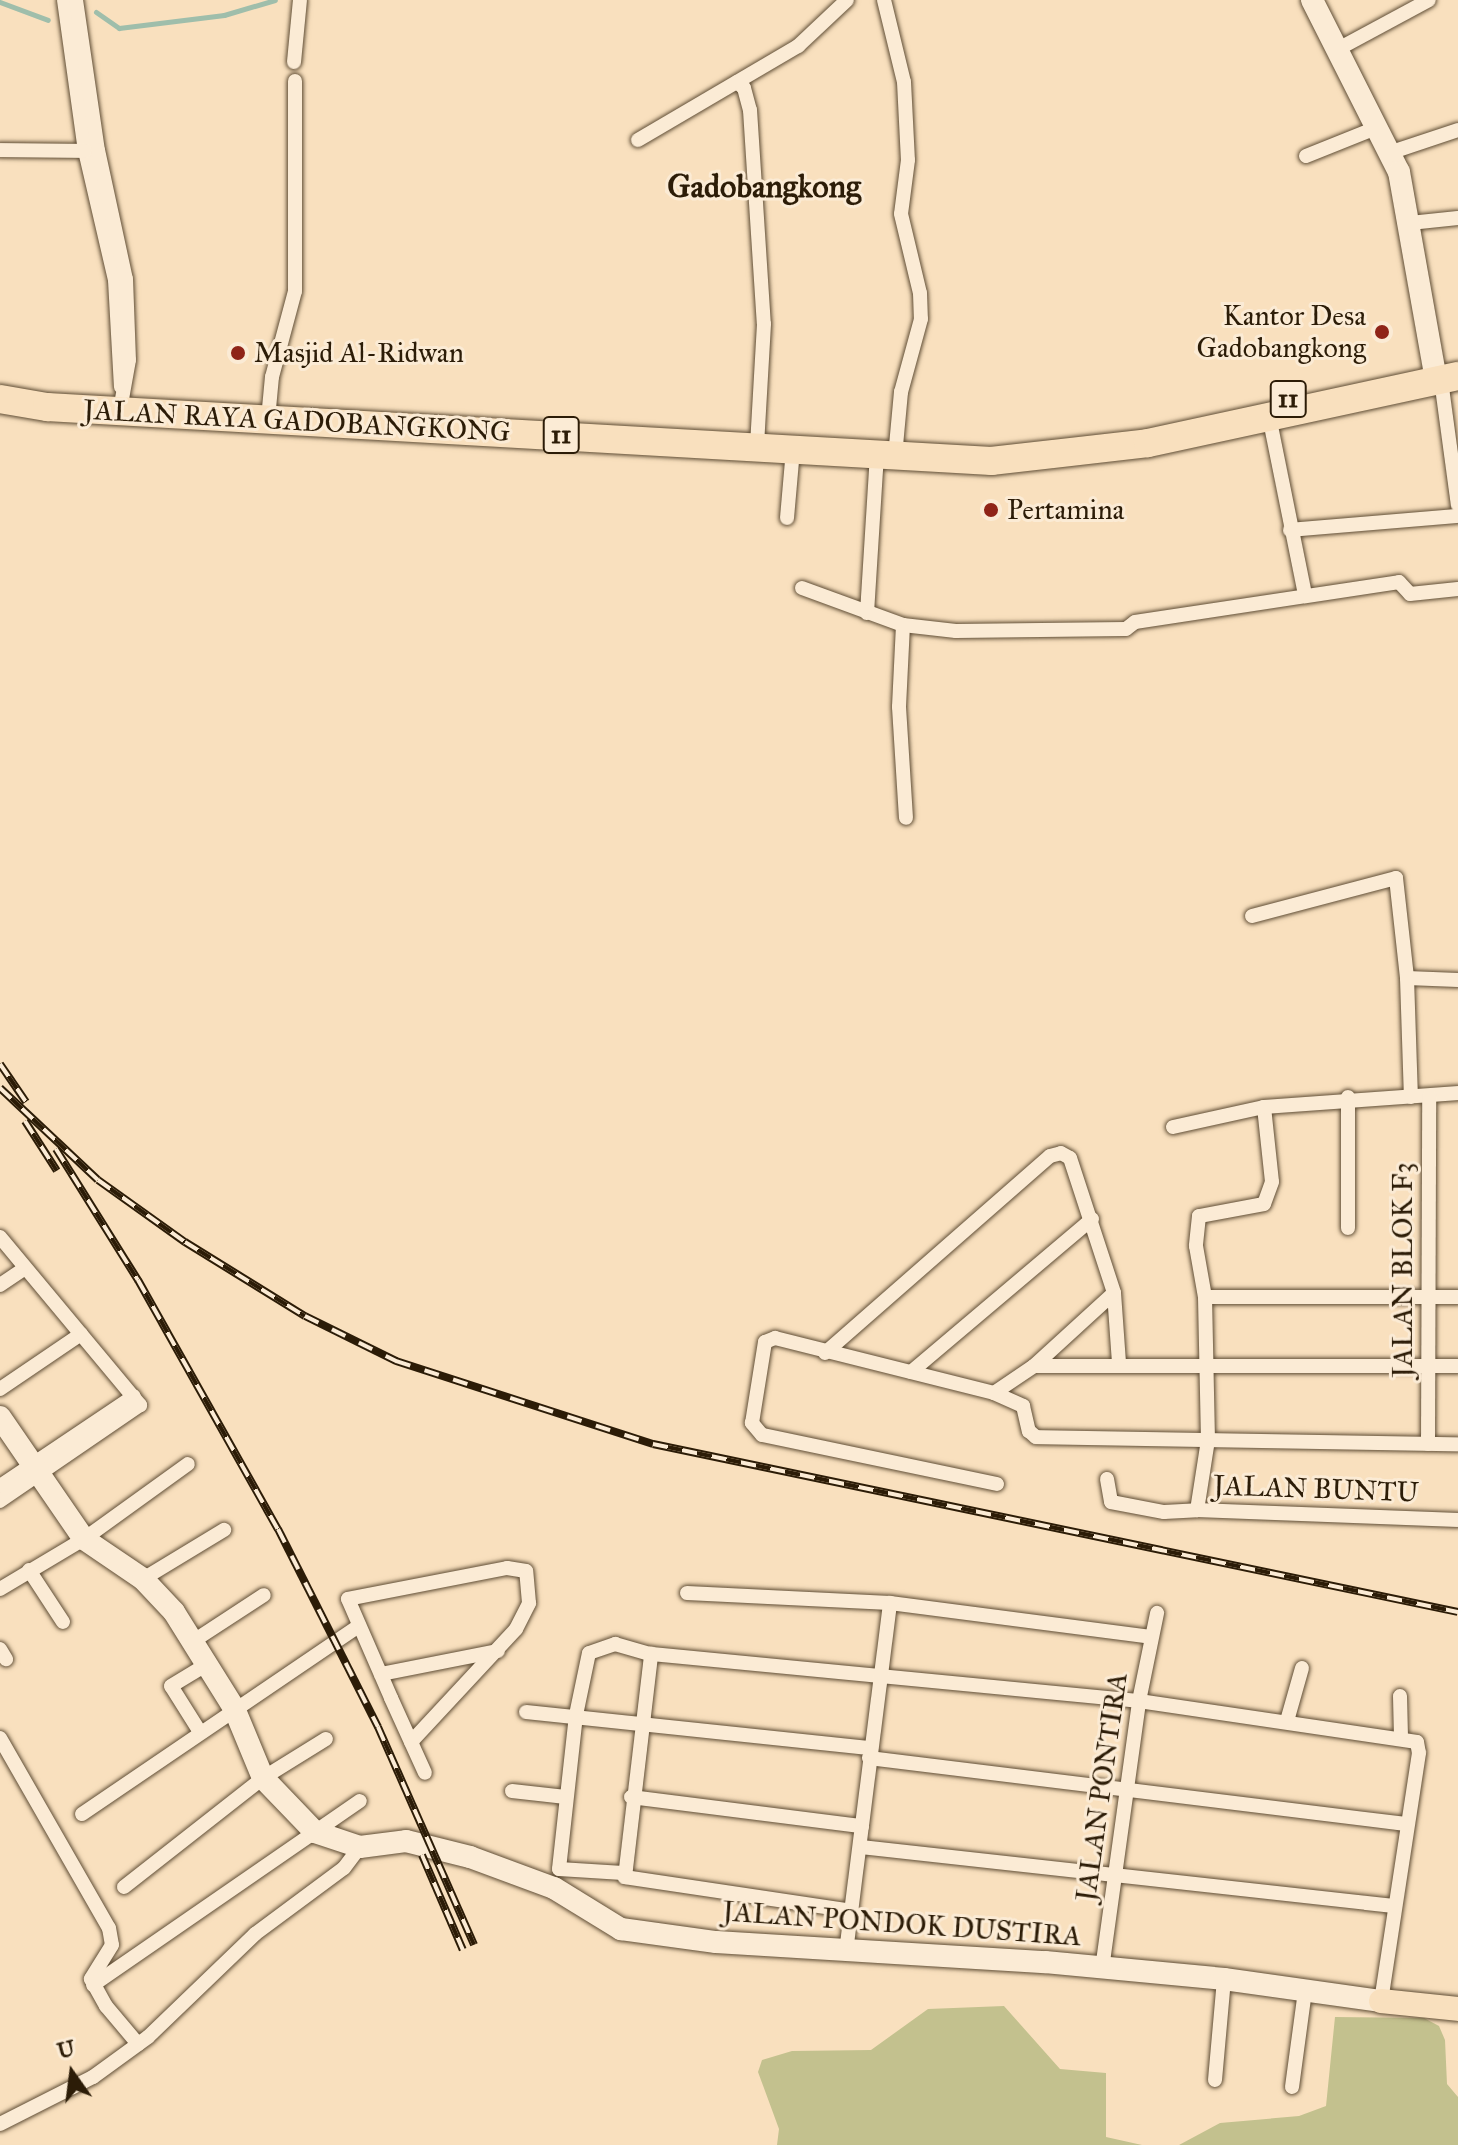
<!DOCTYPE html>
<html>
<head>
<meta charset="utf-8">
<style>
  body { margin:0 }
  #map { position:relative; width:1458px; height:2145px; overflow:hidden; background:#f9e0be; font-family:"IM FELL Great Primer",serif }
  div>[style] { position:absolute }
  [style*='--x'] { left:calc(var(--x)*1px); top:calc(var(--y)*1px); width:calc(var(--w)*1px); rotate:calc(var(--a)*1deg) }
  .green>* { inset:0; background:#c3c18e }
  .stream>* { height:5px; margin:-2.5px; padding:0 2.5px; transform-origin:2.5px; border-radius:2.5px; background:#9fbeab }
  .roads { filter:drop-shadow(0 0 2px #5f4d35) drop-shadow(0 0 2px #5f4d35) }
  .street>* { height:14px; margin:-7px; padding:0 7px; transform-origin:7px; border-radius:7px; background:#fbebd5 }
  .secondary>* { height:22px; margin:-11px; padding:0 11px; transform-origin:11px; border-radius:11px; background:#fbebd5 }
  .primary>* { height:24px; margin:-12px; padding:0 12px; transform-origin:12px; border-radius:12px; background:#f9e0be }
  .highway>* { height:28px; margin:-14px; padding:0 14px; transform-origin:14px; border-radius:14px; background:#f9e0be }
  .rail>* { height:8px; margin-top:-4px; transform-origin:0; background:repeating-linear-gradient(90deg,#fbebd5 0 15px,#2c1c07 0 30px); box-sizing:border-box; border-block:2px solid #2c1c07 }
  .dots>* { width:22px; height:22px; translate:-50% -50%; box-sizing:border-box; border:4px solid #fbebd5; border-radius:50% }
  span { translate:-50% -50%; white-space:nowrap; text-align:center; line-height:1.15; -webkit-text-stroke:6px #fbebd5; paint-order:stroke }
  .shield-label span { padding:2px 6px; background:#fbebd5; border:2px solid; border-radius:6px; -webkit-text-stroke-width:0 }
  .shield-label { font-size:26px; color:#2c1c07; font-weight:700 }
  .poi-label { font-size:28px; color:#2c1c07 }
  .right { translate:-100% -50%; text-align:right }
  .left { translate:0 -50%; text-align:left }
  .street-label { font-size:28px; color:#2c1c07 }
  .quarter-label { font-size:32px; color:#2c1c07; font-weight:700 }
  .north { position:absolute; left:32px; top:2033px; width:80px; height:80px; -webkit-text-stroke:6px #fbebd5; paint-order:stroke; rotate:346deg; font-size:22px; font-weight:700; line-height:32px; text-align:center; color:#2c1c07 }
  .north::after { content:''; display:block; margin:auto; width:28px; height:36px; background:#2c1c07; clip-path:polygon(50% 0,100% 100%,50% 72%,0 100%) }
</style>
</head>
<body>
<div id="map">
  <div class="green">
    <i style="clip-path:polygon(1004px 2006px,1060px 2069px,1106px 2073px,1106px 2137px,1142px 2145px,777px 2145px,779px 2129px,758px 2072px,762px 2060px,792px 2051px,871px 2050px,928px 2009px)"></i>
    <i style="clip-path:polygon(1335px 2017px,1424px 2018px,1439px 2026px,1445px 2040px,1447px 2084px,1458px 2097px,1458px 2145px,1179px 2145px,1220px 2123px,1299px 2116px,1326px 2106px)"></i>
  </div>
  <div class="stream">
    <i style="--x:0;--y:2;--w:51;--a:20.6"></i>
    <i style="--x:96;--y:12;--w:28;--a:35"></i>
    <i style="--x:119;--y:28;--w:106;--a:-7.1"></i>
    <i style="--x:224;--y:15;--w:53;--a:-16.4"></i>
  </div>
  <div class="roads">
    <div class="street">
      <i style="--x:64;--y:0;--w:152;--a:82.1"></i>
      <i style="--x:85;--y:151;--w:132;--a:76.9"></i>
      <i style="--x:115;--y:280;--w:107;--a:86.8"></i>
      <i style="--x:76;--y:0;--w:152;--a:81.7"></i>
      <i style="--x:98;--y:150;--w:132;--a:77.8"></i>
      <i style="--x:126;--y:279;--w:81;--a:87.9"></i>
      <i style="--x:129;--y:360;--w:51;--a:100.2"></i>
      <i style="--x:884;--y:0;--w:84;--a:76.3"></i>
      <i style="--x:904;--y:82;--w:78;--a:87.1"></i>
      <i style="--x:908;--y:160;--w:54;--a:97.4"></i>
      <i style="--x:901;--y:214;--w:81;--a:76.5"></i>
      <i style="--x:920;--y:293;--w:26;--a:88"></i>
      <i style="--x:921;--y:319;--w:76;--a:105.3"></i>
      <i style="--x:901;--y:392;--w:65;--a:95.3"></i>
      <i style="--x:1338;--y:49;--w:103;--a:-28.3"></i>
      <i style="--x:294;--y:62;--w:62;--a:-84.5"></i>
      <i style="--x:737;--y:82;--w:9;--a:41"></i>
      <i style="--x:744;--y:88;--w:23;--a:75"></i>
      <i style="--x:750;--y:110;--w:214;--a:86.3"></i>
      <i style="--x:764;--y:324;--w:123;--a:93.3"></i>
      <i style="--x:638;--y:140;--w:186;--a:-30.4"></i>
      <i style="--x:798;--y:46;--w:67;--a:-43.2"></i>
      <i style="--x:0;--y:150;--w:85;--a:0.7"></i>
      <i style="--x:1392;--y:152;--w:70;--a:-18.4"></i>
      <i style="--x:1306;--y:156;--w:78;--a:-21.9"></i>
      <i style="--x:1410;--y:223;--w:48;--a:-5.9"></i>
      <i style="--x:1441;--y:380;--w:126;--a:82.3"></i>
      <i style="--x:1269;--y:416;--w:183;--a:78.6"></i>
      <i style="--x:268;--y:419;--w:42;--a:-84.6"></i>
      <i style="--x:272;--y:377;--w:89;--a:-75"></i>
      <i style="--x:295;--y:291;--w:210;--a:-90"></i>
      <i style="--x:787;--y:518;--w:68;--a:-85"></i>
      <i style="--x:1290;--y:530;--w:169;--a:-4.8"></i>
      <i style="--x:802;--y:588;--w:108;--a:20.1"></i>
      <i style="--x:903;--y:625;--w:53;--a:6.5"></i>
      <i style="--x:956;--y:631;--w:170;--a:-0.7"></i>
      <i style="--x:1126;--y:629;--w:11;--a:-38"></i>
      <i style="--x:1135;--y:622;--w:267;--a:-8.6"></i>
      <i style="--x:1399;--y:582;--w:16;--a:47"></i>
      <i style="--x:1410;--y:594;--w:48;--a:-5.9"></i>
      <i style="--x:867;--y:613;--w:157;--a:-86.4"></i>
      <i style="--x:903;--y:625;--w:82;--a:92.8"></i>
      <i style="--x:899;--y:707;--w:111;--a:86.4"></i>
      <i style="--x:1252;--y:916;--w:149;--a:-14.8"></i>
      <i style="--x:1396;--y:878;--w:101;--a:83.7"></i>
      <i style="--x:1407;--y:978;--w:119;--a:88.1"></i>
      <i style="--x:1407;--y:978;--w:51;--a:2.2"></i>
      <i style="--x:1348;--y:1097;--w:131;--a:90"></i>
      <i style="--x:1264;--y:1107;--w:75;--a:83.9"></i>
      <i style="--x:1272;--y:1182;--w:23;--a:110"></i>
      <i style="--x:1264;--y:1204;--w:66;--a:169.5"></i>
      <i style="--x:1199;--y:1216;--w:30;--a:96"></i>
      <i style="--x:1196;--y:1246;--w:52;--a:80"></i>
      <i style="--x:1205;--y:1297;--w:143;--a:88.8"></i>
      <i style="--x:1208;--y:1440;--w:71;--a:98.9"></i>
      <i style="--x:1197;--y:1510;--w:261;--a:2.2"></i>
      <i style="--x:1173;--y:1127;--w:93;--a:-12.4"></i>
      <i style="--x:1264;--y:1107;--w:195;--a:-4.1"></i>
      <i style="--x:0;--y:1237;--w:219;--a:50.2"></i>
      <i style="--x:140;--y:1405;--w:170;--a:145.6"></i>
      <i style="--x:0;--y:1285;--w:30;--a:-34"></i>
      <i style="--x:1205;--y:1297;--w:253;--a:0"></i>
      <i style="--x:825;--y:1353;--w:299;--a:-41.2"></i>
      <i style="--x:1050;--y:1156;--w:11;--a:-15"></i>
      <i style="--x:1061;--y:1153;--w:10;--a:29"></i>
      <i style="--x:1070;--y:1158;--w:142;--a:71.9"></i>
      <i style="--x:1114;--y:1293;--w:69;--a:85.9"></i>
      <i style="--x:1034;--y:1366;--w:424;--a:0"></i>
      <i style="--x:911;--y:1372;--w:237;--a:-40.2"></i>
      <i style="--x:0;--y:1389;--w:98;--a:-34.2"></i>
      <i style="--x:994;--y:1393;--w:48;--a:-34"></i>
      <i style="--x:1034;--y:1366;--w:108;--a:-42.4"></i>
      <i style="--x:1428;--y:1444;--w:348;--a:-89.8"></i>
      <i style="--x:1107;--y:1479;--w:23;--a:80"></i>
      <i style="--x:1111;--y:1502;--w:54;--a:10.7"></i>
      <i style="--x:1164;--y:1512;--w:33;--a:-3"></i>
      <i style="--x:997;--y:1484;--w:240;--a:-168.2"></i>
      <i style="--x:762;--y:1435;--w:16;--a:-130"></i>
      <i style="--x:752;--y:1423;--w:82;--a:-80.9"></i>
      <i style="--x:765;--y:1342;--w:11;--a:-22"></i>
      <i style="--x:775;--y:1338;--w:226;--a:14.1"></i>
      <i style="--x:994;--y:1393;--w:32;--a:24"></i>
      <i style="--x:1023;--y:1406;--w:26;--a:77"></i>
      <i style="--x:1029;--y:1431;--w:9;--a:41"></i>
      <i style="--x:1036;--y:1437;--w:422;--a:1"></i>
      <i style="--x:0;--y:1486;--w:161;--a:-33.9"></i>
      <i style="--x:29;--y:1570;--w:62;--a:56.8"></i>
      <i style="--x:143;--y:1579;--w:95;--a:-31.2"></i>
      <i style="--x:0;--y:1589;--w:98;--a:-30.8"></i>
      <i style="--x:84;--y:1539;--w:128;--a:-35.8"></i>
      <i style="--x:687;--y:1593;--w:203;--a:2.8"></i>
      <i style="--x:890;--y:1603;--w:263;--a:7.4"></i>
      <i style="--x:195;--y:1640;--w:82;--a:-33.1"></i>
      <i style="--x:0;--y:1649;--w:12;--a:59"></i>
      <i style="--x:381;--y:1674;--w:119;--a:-11.1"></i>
      <i style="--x:1400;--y:1696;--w:41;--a:88.6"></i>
      <i style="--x:526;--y:1712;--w:347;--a:6"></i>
      <i style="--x:1287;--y:1721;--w:55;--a:-74.2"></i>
      <i style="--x:200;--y:1732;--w:54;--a:-122.2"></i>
      <i style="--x:171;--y:1686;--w:44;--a:-31.2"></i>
      <i style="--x:0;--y:1738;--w:219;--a:60.2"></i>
      <i style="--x:109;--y:1928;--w:17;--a:80"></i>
      <i style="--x:112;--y:1945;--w:40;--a:122"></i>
      <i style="--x:91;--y:1979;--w:31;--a:61"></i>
      <i style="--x:106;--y:2006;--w:50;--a:49.9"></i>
      <i style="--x:411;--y:1742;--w:154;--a:-47.1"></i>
      <i style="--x:516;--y:1629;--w:29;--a:-63"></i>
      <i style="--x:529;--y:1603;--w:32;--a:-95"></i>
      <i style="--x:526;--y:1571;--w:19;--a:-171"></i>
      <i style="--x:507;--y:1568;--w:162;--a:169"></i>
      <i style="--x:348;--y:1599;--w:108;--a:66.5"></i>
      <i style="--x:391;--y:1698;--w:82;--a:65.6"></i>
      <i style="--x:869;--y:1758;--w:541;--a:7.01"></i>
      <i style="--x:512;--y:1791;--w:54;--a:6.3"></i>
      <i style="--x:631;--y:1797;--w:233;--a:7.2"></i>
      <i style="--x:82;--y:1814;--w:335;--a:-34.2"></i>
      <i style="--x:861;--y:1847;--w:536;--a:6.32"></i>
      <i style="--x:623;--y:1873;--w:64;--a:-176.4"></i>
      <i style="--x:559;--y:1869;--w:155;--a:-83.7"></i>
      <i style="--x:576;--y:1715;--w:63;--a:-78.2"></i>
      <i style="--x:589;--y:1653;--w:28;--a:-19"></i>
      <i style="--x:615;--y:1644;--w:37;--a:16"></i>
      <i style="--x:124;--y:1887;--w:177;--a:-38.1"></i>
      <i style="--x:263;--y:1778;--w:74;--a:-31.8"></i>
      <i style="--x:852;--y:1911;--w:230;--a:-171.5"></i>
      <i style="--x:625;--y:1877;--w:225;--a:-83.3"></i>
      <i style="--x:651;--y:1654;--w:490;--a:5.5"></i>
      <i style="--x:1139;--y:1701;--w:281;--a:8.4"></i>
      <i style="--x:1417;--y:1742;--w:11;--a:80"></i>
      <i style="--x:1419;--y:1753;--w:251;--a:98.7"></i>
      <i style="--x:846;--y:1952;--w:352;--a:-82.8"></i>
      <i style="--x:1102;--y:1969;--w:271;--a:-82.1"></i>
      <i style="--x:1139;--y:1701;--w:90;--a:-78.4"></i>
      <i style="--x:93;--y:1985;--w:324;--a:-34.6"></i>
      <i style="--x:1215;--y:2080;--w:101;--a:-84.9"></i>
      <i style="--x:1292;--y:2087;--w:97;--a:-82.3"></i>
      <i style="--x:0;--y:2124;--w:104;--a:-26.8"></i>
      <i style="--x:93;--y:2077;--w:68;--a:-36"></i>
      <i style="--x:148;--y:2037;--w:149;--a:-43.9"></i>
      <i style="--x:255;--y:1934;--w:111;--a:-36.6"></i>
      <i style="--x:344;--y:1868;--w:26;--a:-53"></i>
    </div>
    <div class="secondary">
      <i style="--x:1312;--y:0;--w:193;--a:63.2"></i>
      <i style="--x:1399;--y:172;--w:199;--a:79.9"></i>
      <i style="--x:0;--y:1417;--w:148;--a:55.5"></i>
      <i style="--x:84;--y:1539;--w:71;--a:34.1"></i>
      <i style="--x:143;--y:1579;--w:45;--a:46.8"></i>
      <i style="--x:174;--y:1612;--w:113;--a:58"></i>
      <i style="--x:234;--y:1708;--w:76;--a:67.5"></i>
      <i style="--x:263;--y:1778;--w:75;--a:46.1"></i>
      <i style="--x:315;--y:1832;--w:47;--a:18.4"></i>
      <i style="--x:360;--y:1847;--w:46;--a:-7.4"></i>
      <i style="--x:406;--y:1841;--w:66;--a:14"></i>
      <i style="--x:470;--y:1857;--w:90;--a:20.3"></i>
      <i style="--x:554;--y:1888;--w:79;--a:31.5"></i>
      <i style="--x:621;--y:1929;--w:96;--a:7.8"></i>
      <i style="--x:716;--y:1942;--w:330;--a:3.5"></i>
      <i style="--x:1045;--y:1962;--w:180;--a:5.4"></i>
      <i style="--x:1224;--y:1979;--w:159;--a:8"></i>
    </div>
    <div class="primary">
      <i style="--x:1381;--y:2001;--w:77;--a:5.9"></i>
    </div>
    <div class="highway">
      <i style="--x:0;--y:399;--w:48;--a:9.7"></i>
      <i style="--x:47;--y:407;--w:946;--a:3.27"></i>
      <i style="--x:991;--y:461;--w:158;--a:-6.5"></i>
      <i style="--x:1148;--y:443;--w:317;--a:-12.2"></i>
    </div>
  </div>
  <div class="rail">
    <i style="--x:0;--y:1064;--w:46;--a:55.6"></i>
    <i style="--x:0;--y:1088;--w:134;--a:43.2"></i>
    <i style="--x:98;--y:1180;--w:107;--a:35.5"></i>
    <i style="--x:185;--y:1242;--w:141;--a:31.7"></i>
    <i style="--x:305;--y:1316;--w:102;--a:26.3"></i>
    <i style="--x:396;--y:1361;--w:270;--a:17.9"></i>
    <i style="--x:653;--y:1444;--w:822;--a:11.79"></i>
    <i style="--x:25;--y:1121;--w:59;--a:57.4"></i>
    <i style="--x:56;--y:1149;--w:155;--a:58"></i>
    <i style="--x:138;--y:1280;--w:286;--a:60.7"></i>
    <i style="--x:278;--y:1529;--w:222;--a:63.2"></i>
    <i style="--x:378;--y:1727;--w:238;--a:66.2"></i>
    <i style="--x:422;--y:1855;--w:103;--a:66.7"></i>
  </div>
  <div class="dots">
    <i style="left:1382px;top:332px;background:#8f2418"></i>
    <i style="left:238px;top:353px;background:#8f2418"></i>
    <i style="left:991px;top:510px;background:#8f2418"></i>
  </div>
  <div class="shield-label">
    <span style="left:1288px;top:399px">11</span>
    <span style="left:561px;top:435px">11</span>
  </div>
  <div class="poi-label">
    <span class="right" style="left:1366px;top:332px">Kantor Desa<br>Gadobangkong</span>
    <span class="left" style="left:254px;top:353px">Masjid Al-Ridwan</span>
    <span class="left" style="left:1007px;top:510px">Pertamina</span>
  </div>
  <div class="street-label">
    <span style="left:297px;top:421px;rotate:3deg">JALAN RAYA GADOBANGKONG</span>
    <span style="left:1403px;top:1270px;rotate:-90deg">JALAN BLOK F3</span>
    <span style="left:1316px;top:1489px;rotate:2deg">JALAN BUNTU</span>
    <span style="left:1102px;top:1787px;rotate:-82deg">JALAN PONTIRA</span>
    <span style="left:902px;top:1924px;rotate:4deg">JALAN PONDOK DUSTIRA</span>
  </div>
  <div class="quarter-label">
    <span style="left:764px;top:187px">Gadobangkong</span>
  </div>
  <div class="north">U</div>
</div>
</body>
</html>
